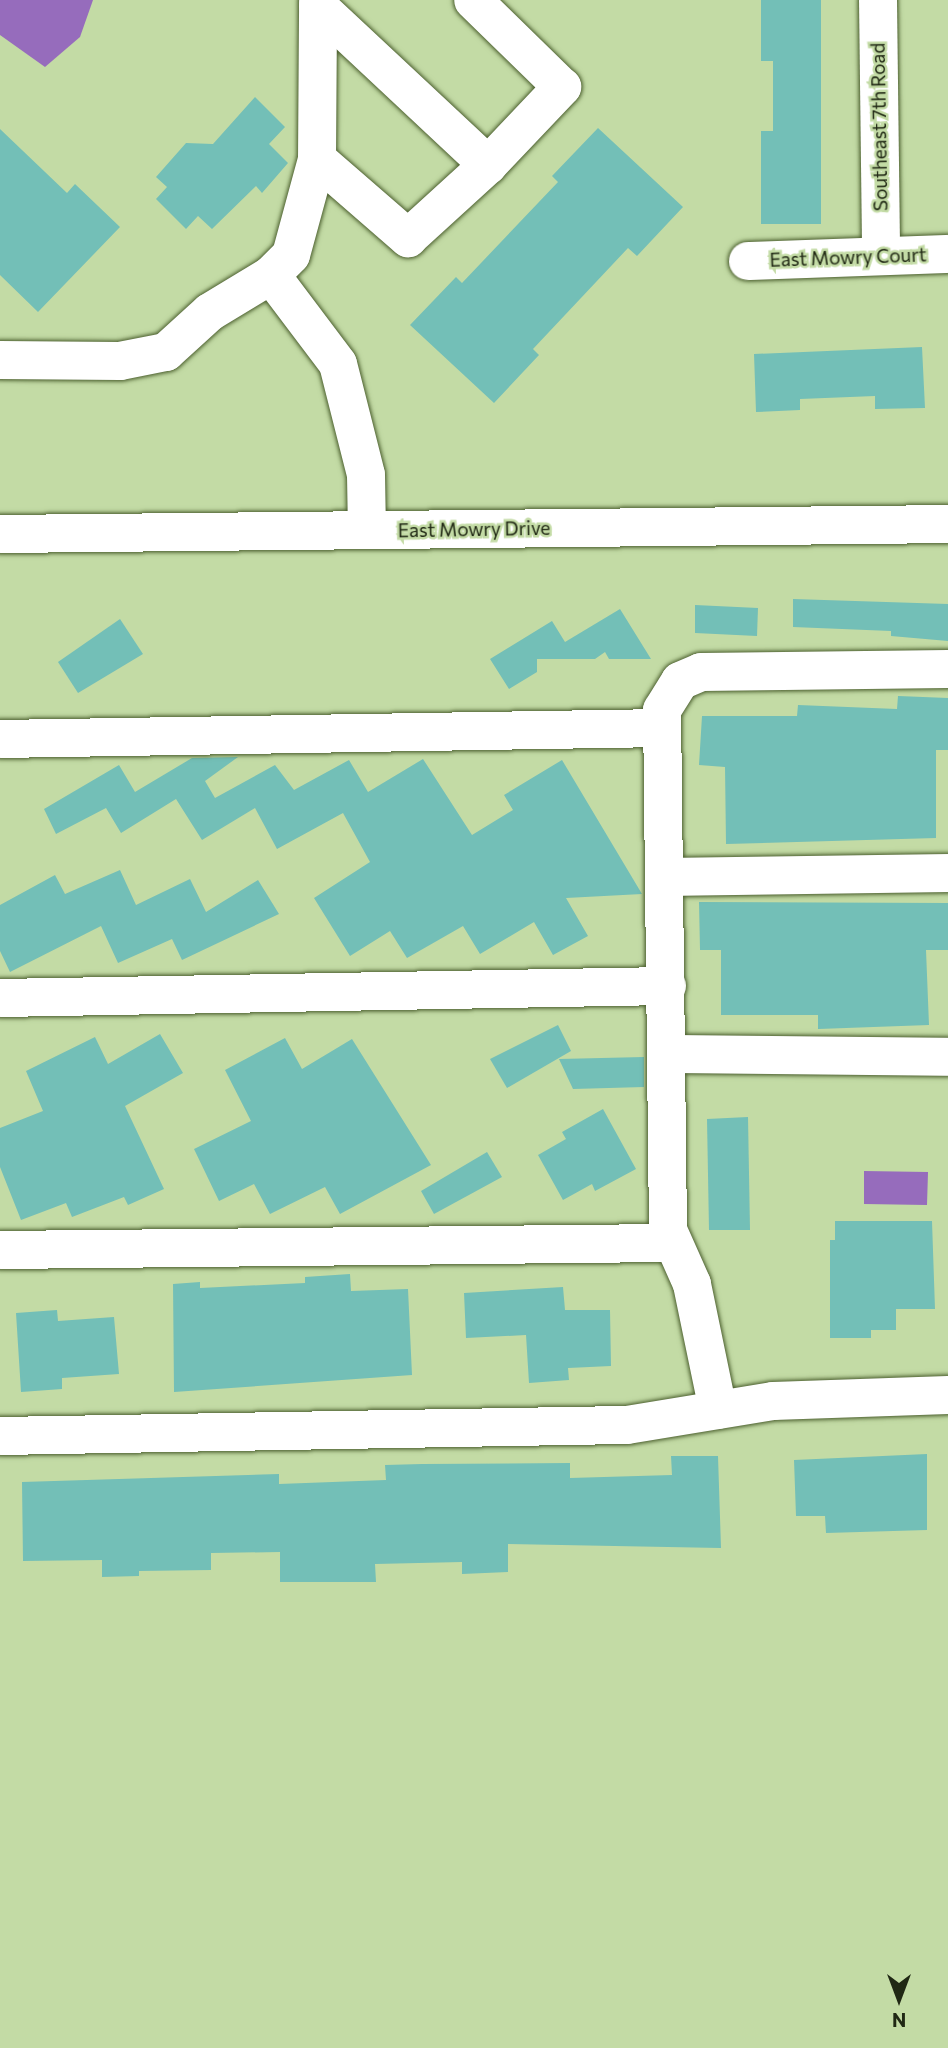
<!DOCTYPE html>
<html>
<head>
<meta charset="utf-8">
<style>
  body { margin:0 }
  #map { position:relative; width:948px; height:2048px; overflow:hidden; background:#c3dba5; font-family:Commissioner,sans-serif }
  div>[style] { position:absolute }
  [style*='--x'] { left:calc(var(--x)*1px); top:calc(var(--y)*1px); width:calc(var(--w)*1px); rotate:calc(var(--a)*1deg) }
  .water>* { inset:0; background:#966cbc }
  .building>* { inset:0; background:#73bfb7 }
  .roads { filter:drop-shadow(0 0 2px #4c602f) drop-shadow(0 0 2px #4c602f) }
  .minor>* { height:38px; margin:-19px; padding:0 19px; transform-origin:19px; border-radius:19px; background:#fff }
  span { translate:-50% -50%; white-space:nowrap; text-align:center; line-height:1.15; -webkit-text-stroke:5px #c3dba5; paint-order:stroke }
  .street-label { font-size:19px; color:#202814 }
  .north { position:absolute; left:864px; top:1964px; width:70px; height:70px; -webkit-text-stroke:5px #c3dba5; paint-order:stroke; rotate:180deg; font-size:19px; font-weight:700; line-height:28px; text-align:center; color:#202814 }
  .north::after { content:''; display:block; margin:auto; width:24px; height:32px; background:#202814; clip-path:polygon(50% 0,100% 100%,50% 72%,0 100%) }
</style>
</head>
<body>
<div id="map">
  <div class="water">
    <i style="clip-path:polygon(0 0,93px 0,80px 37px,45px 67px,0 35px)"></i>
    <i style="clip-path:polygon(864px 1171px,928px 1172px,927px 1205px,864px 1204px)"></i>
  </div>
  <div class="building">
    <i style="clip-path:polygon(761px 0,821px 0,821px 224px,761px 224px,761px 131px,773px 131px,773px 61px,761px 61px)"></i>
    <i style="clip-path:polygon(255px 97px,285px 127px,269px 144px,288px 163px,262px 193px,256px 186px,212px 229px,198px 216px,186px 229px,156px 199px,167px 187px,156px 177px,186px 143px,213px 144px)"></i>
    <i style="clip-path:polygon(598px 128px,683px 207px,637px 256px,628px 248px,533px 349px,539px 355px,494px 403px,410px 325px,456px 277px,462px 283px,558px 182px,552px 176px)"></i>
    <i style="clip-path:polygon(0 129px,67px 193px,75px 184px,120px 227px,38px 312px,0 275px)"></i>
    <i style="clip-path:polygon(922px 347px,925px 408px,875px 409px,875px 396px,800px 399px,800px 410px,756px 412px,754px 354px)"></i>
    <i style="clip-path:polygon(793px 599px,948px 604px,948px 641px,891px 636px,891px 631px,793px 627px)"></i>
    <i style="clip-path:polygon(695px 605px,758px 608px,757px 636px,695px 633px)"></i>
    <i style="clip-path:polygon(620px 609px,651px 659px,609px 659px,605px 652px,595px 659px,537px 659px,537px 672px,509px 689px,490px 659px,552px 621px,565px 642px)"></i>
    <i style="clip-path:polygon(120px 619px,143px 654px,78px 693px,58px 662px)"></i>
    <i style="clip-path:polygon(898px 696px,948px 698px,948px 750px,936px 750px,936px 838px,726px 844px,725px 767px,699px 765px,702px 716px,797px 716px,798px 705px,897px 709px)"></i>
    <i style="clip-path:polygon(238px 757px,205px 781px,215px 798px,275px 765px,294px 790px,349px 760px,368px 792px,423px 759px,472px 835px,513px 810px,504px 795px,562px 760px,642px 894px,566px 898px,588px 936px,553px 955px,534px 922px,480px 954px,463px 926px,407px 958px,390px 931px,350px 956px,314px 898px,370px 862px,343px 813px,277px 849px,255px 808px,202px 840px,176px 799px,121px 833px,106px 808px,56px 834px,44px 809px,119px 765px,135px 792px,192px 758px)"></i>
    <i style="clip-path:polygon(120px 870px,136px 905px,190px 879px,206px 912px,258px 880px,279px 914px,182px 960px,172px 939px,118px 963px,101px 926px,10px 972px,0 951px,0 905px,55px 875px,65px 894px)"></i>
    <i style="clip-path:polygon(699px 902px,948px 903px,948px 950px,926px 950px,929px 1025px,818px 1029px,818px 1015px,721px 1015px,721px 950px,700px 950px)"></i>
    <i style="clip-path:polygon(558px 1025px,571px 1051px,507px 1088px,490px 1059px)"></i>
    <i style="clip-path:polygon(160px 1034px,183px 1073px,125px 1106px,164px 1189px,128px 1205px,124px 1197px,72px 1217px,66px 1203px,21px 1220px,0 1167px,0 1128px,43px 1111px,26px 1071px,95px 1037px,108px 1064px)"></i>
    <i style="clip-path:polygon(285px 1038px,302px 1069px,352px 1039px,431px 1165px,340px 1214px,325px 1187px,270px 1214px,254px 1184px,219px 1201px,194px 1149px,251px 1121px,225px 1070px)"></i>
    <i style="clip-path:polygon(644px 1057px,644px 1087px,573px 1089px,559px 1059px)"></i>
    <i style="clip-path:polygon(603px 1109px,636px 1169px,595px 1191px,592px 1184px,563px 1200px,538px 1155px,566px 1139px,562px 1132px)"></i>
    <i style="clip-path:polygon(748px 1117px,750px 1230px,709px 1230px,707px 1119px)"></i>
    <i style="clip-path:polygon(487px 1152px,502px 1177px,434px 1214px,421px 1191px)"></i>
    <i style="clip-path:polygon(835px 1221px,932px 1221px,935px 1309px,896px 1309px,896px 1330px,871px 1330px,871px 1338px,830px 1338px,830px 1240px,835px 1240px)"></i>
    <i style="clip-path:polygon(350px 1274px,351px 1291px,408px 1289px,412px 1375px,174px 1392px,173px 1284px,200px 1282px,200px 1288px,305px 1283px,305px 1277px)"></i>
    <i style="clip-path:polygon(563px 1287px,565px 1310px,610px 1310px,611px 1366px,568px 1368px,569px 1380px,529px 1383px,526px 1335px,466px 1338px,464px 1293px)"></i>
    <i style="clip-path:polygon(57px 1310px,58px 1321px,114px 1317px,119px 1374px,62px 1378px,62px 1389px,21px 1392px,16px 1313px)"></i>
    <i style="clip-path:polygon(927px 1454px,927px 1530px,826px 1533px,825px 1516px,796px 1516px,794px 1460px)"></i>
    <i style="clip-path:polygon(671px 1456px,718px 1456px,721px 1548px,508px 1544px,508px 1572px,462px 1574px,462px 1562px,375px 1564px,376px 1582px,280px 1582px,280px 1552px,211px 1553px,211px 1570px,139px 1571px,139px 1576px,102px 1577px,102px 1560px,23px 1561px,22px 1482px,279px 1474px,279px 1484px,386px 1480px,385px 1465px,422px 1464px,570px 1463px,570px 1478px,672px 1475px)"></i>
  </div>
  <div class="roads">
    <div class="minor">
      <i style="--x:878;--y:0;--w:255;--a:89.3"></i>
      <i style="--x:318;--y:6;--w:233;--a:43.1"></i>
      <i style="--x:488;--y:165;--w:108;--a:-46.5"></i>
      <i style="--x:562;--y:87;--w:124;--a:-135.7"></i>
      <i style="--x:317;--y:159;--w:121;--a:41"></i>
      <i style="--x:408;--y:238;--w:108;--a:-42.4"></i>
      <i style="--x:748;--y:261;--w:200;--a:-2"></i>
      <i style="--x:271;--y:275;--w:111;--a:53"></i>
      <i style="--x:338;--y:364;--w:114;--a:75.8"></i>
      <i style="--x:366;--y:475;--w:55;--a:89"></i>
      <i style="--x:0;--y:360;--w:120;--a:0.5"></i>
      <i style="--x:120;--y:361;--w:47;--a:-11.1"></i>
      <i style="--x:166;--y:352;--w:59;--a:-42.3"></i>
      <i style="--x:210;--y:312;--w:71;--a:-31.2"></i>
      <i style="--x:271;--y:275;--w:28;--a:-45"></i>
      <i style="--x:291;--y:255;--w:99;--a:-74.8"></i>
      <i style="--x:317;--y:159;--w:159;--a:-89.6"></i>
      <i style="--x:0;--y:534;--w:948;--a:-0.6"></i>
      <i style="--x:0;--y:739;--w:661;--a:-0.95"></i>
      <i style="--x:665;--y:877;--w:283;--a:-0.8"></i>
      <i style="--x:0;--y:998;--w:667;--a:-1.03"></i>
      <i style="--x:669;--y:1054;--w:279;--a:0.6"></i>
      <i style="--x:0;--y:1250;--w:672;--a:-0.6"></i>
      <i style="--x:718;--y:1410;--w:129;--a:-101.7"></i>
      <i style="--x:692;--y:1284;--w:59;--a:-114"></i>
      <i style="--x:668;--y:1230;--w:520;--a:-90.66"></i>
      <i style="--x:662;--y:710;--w:34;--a:-58"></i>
      <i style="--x:680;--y:681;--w:23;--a:-23"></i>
      <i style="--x:701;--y:672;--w:247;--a:-0.7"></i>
      <i style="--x:0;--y:1436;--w:627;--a:-1.01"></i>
      <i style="--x:627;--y:1425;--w:148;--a:-9.3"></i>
      <i style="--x:773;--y:1401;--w:175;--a:-2"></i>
    </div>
  </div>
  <div class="street-label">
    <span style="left:879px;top:127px;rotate:-91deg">Southeast 7th Road</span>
    <span style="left:848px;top:257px;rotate:-2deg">East Mowry Court</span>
    <span style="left:474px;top:529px;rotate:-1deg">East Mowry Drive</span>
  </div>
  <div class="north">N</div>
</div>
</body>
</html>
